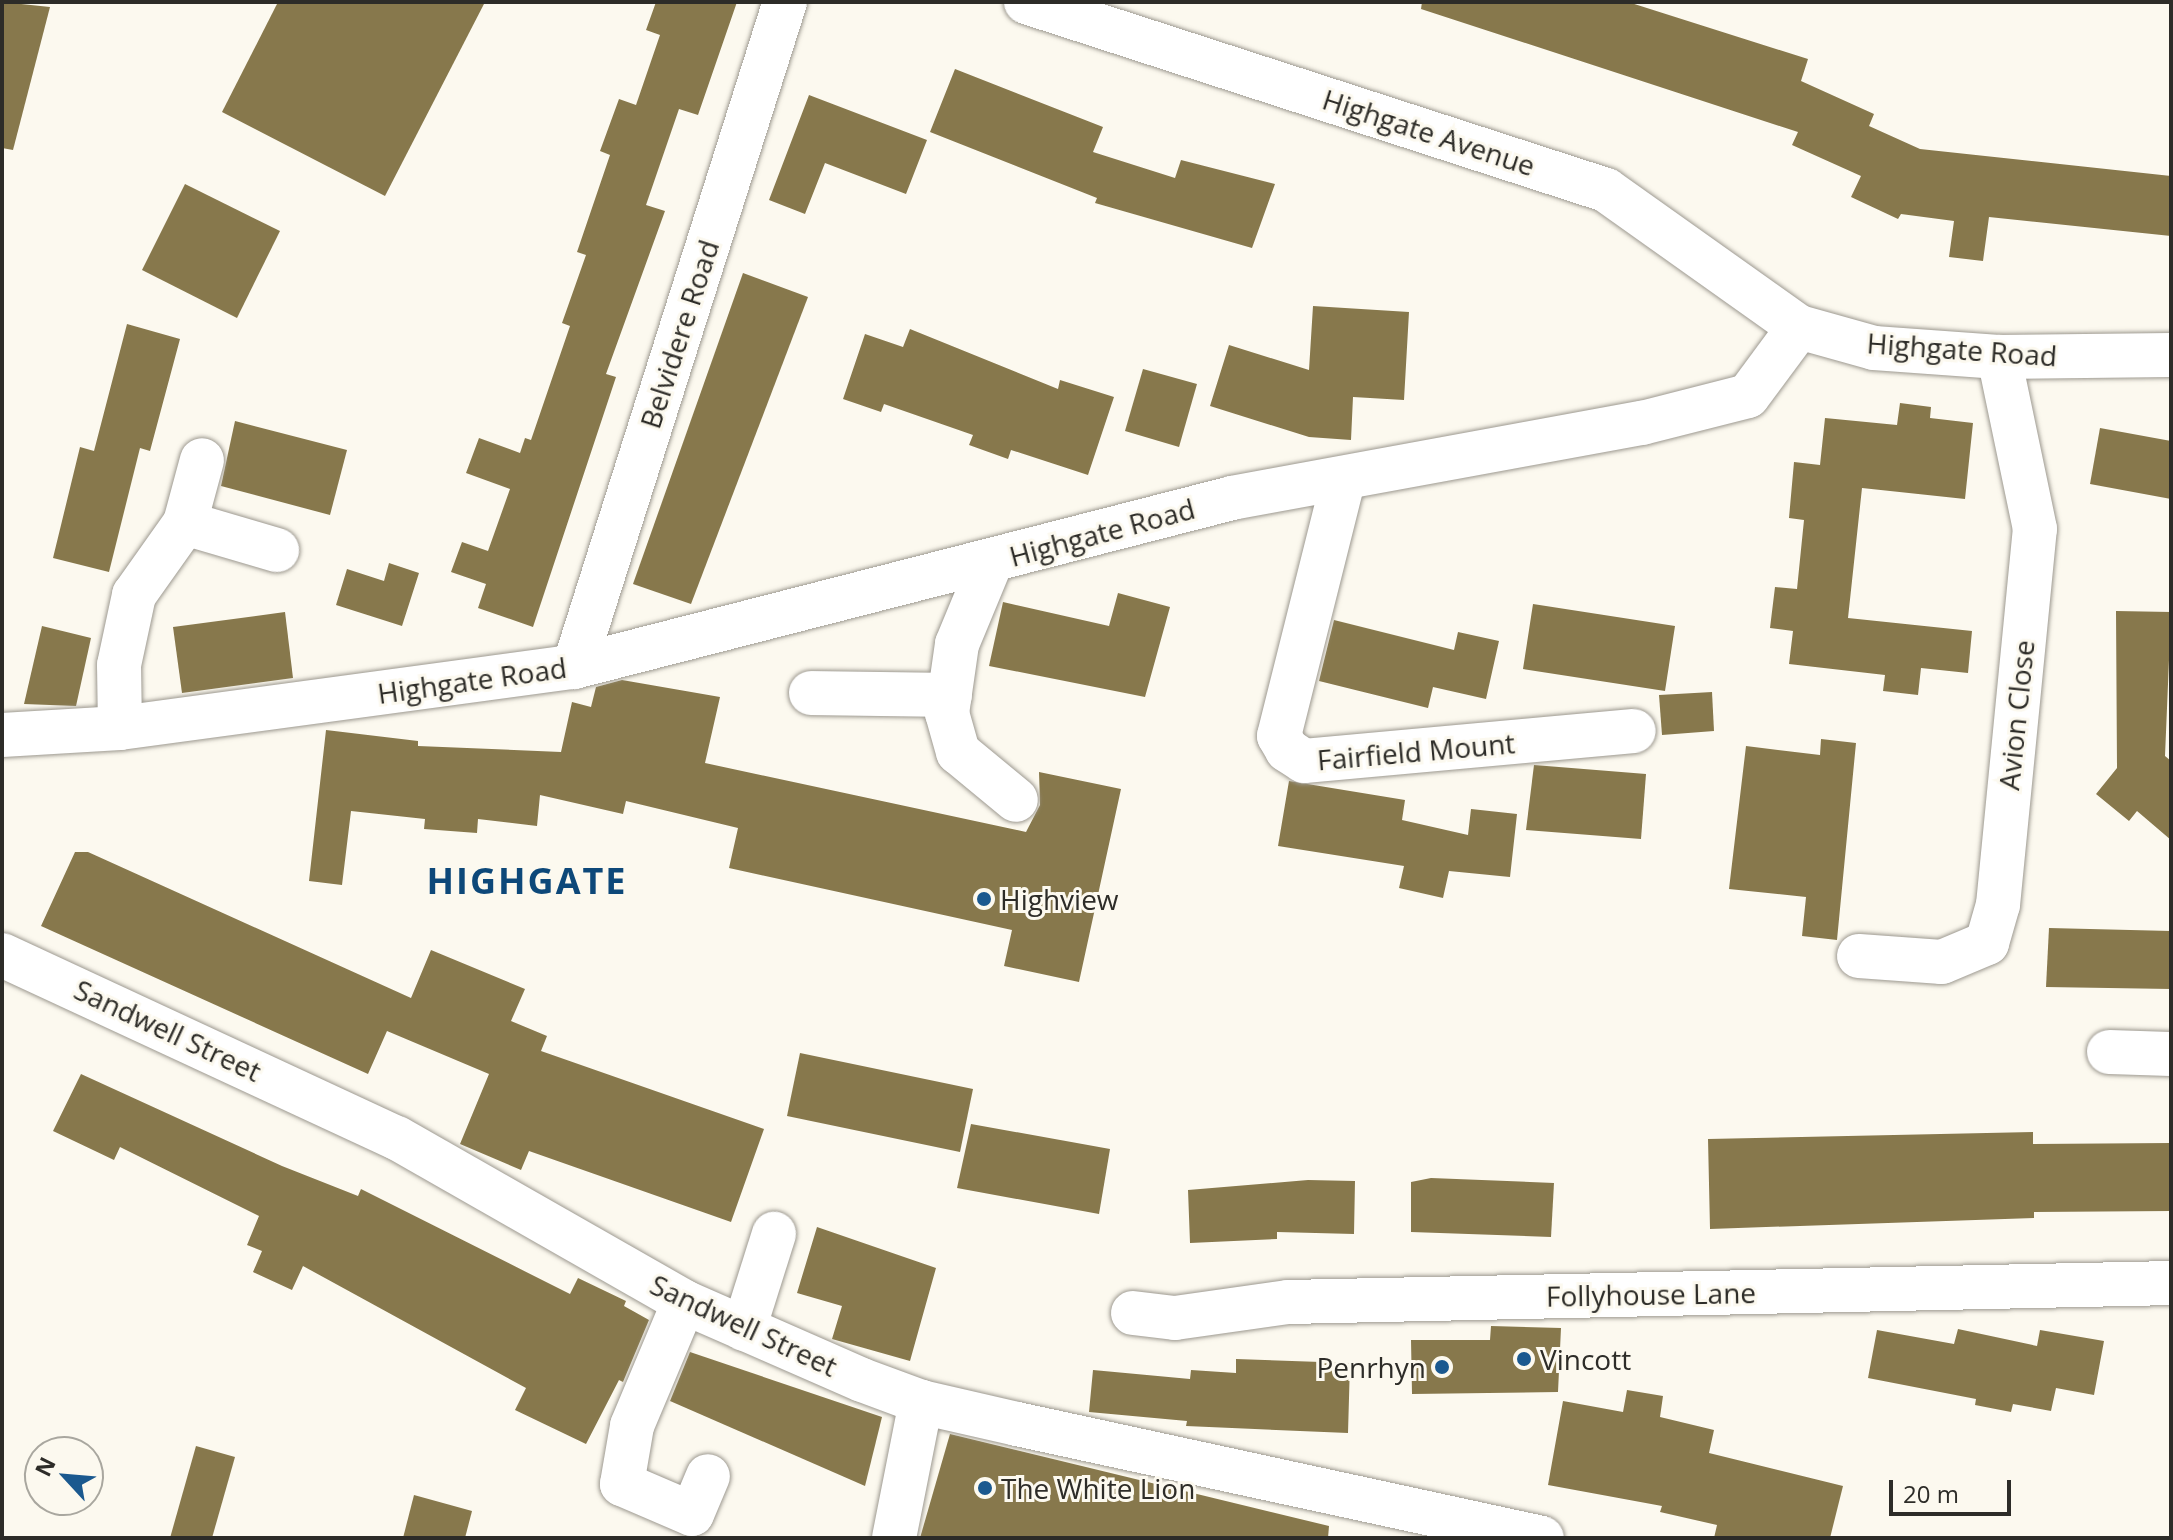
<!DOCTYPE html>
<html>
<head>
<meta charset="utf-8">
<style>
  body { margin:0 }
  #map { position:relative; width:2173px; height:1540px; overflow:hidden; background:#fcf9ef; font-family:"Open Sans",sans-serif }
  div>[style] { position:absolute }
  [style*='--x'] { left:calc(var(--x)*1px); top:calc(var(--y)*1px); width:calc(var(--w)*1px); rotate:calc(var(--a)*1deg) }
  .building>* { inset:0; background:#87784c }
  .roads { filter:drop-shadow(0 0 2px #9d9990) drop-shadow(0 0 2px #9d9990) }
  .minor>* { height:44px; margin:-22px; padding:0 22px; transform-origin:22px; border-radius:22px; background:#fff }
  .dots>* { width:22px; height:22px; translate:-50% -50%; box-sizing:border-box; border:4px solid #fcf9ef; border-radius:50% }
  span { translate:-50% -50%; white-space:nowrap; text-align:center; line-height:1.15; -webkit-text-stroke:6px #fcf9ef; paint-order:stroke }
  .street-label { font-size:28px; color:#2d2c28 }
  .poi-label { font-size:28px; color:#2d2c28 }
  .left { translate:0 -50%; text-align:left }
  .right { translate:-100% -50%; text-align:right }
  .district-label { font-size:36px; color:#0d4879; font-weight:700; letter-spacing:2px }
  .frame { position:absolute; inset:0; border:4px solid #2d2c28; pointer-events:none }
  .north { position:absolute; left:24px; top:1436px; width:80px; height:80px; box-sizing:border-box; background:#fcf9ef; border:2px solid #a9a79f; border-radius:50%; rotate:296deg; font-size:22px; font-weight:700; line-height:32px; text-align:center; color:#2d2c28 }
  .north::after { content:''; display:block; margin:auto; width:28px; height:36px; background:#1b598f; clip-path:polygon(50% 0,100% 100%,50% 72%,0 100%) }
  .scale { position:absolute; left:1889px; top:1480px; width:122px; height:36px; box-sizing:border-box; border:4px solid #2d2c28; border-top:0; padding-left:10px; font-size:24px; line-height:28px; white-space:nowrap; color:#2d2c28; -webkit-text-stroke:6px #fcf9ef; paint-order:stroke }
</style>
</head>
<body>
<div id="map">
  <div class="building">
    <i style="clip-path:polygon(2px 2px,50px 7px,13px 150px,2px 148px)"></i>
    <i style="clip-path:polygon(278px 2px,485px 2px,385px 196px,222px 112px)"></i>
    <i style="clip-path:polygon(656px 2px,737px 2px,698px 115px,679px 109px,646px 205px,665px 211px,606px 374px,616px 377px,533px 627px,478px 608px,486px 584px,451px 572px,462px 542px,488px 551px,510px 489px,466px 473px,479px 438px,520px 453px,525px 438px,531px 440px,570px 326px,562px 323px,586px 255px,577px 252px,610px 155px,600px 151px,619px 99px,636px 105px,660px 35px,646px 30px)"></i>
    <i style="clip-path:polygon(1422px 2px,1628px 2px,1808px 59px,1801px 81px,1874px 114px,1869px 126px,1920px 149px,2171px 176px,2171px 236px,1989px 217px,1983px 261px,1949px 257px,1954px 221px,1901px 214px,1898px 219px,1851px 197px,1861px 176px,1792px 145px,1798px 132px,1421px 9px)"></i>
    <i style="clip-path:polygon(955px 69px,1103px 127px,1093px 152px,1175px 178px,1181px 160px,1275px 184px,1252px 248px,1095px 203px,1097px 198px,930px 132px)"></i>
    <i style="clip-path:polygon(809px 95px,927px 140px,906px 194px,825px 163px,805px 214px,769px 200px)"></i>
    <i style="clip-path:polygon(185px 184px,280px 231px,237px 318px,142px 270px)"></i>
    <i style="clip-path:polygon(743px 273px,808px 297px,691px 604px,633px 584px)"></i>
    <i style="clip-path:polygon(1313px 306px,1409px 312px,1404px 400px,1353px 397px,1351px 440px,1309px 437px,1210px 406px,1229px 345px,1309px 370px)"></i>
    <i style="clip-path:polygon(127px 324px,180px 339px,150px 451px,140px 448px,109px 572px,53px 558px,80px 447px,94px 451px)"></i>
    <i style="clip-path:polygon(910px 329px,1058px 389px,1060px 380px,1114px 397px,1088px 475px,1011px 450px,1008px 459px,969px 445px,973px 435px,884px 404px,881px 412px,843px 399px,865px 334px,903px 347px)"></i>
    <i style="clip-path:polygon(1143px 369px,1197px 384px,1179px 447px,1125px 431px)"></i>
    <i style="clip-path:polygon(1900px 403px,1931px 407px,1930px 418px,1973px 423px,1965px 499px,1862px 488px,1848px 618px,1972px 631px,1968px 673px,1921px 668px,1918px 695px,1883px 691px,1885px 675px,1789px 664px,1793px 631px,1770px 628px,1775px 587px,1797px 589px,1804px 520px,1789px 518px,1794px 462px,1820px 465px,1825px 418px,1897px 425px)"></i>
    <i style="clip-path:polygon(235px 421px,347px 450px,330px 515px,221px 486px)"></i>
    <i style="clip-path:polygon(2100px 428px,2171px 441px,2171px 499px,2090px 484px)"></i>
    <i style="clip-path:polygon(389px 563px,419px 573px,402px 626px,336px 605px,347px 569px,384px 581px)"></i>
    <i style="clip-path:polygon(1118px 593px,1170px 607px,1145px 697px,989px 666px,1003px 602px,1109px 626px)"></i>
    <i style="clip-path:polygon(1533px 604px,1675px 626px,1665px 691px,1523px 669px)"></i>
    <i style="clip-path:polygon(2116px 611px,2171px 612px,2165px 756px,2171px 761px,2171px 840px,2137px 811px,2129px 821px,2096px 794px,2117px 768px)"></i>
    <i style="clip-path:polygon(285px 612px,293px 678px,182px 693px,173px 627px)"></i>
    <i style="clip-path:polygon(1334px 620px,1454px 650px,1458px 632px,1499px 641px,1486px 699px,1433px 687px,1428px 708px,1319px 681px)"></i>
    <i style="clip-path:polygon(42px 626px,91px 638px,76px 706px,24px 704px)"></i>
    <i style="clip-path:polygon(622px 680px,720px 697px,705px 763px,1026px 832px,1040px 805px,1039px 772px,1121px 789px,1079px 982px,1004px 966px,1012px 930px,729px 868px,738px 828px,626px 801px,623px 814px,540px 795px,537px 826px,478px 819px,477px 833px,424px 829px,425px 819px,351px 811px,342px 885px,309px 881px,326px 730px,418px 741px,418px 746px,561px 752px,572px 702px,591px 707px,596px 687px)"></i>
    <i style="clip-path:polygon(1712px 692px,1714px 731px,1662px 735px,1659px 695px)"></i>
    <i style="clip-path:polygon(1821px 739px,1856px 743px,1837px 940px,1802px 936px,1806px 897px,1729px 889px,1746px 746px,1820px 755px)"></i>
    <i style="clip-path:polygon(1534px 765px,1646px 774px,1641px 839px,1526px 830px)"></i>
    <i style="clip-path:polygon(1289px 781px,1405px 800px,1402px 820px,1468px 835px,1471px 809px,1517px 814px,1510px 877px,1449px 871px,1443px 898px,1399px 888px,1404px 866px,1278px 846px)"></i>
    <i style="clip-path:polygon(75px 852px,88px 852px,411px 998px,431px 950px,525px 989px,511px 1021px,547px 1036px,541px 1051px,764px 1129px,731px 1222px,529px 1151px,521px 1170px,460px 1144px,489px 1074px,387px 1031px,368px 1074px,41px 926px)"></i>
    <i style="clip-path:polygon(2049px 928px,2171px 931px,2171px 989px,2046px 987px)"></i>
    <i style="clip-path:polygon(800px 1053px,973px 1089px,960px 1152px,787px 1116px)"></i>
    <i style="clip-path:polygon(81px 1074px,282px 1166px,358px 1196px,361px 1189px,570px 1294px,578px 1278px,626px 1301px,624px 1306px,649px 1320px,623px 1382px,619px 1380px,586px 1444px,515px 1410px,526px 1388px,303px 1266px,292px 1290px,253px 1272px,262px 1251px,247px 1245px,259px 1216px,120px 1147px,114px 1160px,53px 1131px)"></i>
    <i style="clip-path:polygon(971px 1124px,1110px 1149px,1099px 1214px,957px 1188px)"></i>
    <i style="clip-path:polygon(2033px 1132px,2033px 1144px,2171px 1143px,2171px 1211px,2034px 1212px,2034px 1218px,1710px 1229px,1708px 1139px)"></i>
    <i style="clip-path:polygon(1431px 1178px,1554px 1183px,1551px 1237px,1411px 1232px,1411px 1182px)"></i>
    <i style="clip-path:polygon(1308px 1180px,1355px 1181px,1354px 1234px,1277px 1232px,1277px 1239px,1190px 1243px,1188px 1190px)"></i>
    <i style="clip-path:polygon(817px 1227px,936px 1268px,910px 1361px,832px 1339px,842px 1306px,797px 1293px)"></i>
    <i style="clip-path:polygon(1491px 1326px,1561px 1328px,1558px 1392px,1412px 1394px,1411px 1340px,1490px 1340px)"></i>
    <i style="clip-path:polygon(1958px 1329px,2037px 1346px,2040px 1330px,2104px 1341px,2094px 1395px,2056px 1388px,2051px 1411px,2013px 1404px,2011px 1412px,1975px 1405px,1976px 1399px,1868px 1378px,1877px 1330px,1954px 1344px)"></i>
    <i style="clip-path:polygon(690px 1352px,882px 1417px,865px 1486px,670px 1401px)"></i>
    <i style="clip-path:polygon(1236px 1359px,1350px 1363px,1348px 1433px,1186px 1426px,1187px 1421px,1089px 1412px,1093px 1370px,1190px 1379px,1191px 1370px,1236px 1373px)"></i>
    <i style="clip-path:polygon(1627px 1390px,1663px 1396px,1660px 1417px,1714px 1430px,1709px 1453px,1843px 1486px,1830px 1538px,1714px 1538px,1717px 1525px,1660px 1512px,1662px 1506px,1548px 1485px,1563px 1401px,1623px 1412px)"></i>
    <i style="clip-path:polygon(950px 1434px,1329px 1526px,1328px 1538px,920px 1538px)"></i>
    <i style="clip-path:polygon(196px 1446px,235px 1457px,212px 1538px,170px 1538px)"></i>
    <i style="clip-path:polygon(414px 1495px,472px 1511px,465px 1538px,403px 1538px)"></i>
  </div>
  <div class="roads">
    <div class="minor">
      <i style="--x:1026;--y:2;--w:610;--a:17.96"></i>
      <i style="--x:1606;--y:190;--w:237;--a:35.4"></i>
      <i style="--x:1799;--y:327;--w:78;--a:15.6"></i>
      <i style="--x:1874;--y:348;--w:125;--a:4.1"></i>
      <i style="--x:1999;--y:357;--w:172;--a:-0.7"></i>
      <i style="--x:1343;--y:481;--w:263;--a:104.1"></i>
      <i style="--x:1279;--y:736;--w:16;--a:60"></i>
      <i style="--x:1287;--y:750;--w:20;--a:33"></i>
      <i style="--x:1304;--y:761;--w:331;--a:-5.2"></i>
      <i style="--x:185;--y:523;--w:96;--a:16.4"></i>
      <i style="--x:991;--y:562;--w:89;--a:112.5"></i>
      <i style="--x:957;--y:644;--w:70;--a:98.2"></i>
      <i style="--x:947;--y:713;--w:41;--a:74.2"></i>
      <i style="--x:958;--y:752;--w:75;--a:39.6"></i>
      <i style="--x:574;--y:667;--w:698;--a:-72.4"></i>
      <i style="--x:811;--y:693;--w:139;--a:0.8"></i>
      <i style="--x:120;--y:728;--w:63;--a:-90.9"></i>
      <i style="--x:119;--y:665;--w:72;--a:-77.9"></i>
      <i style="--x:134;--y:595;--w:88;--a:-54.7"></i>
      <i style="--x:185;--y:523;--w:65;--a:-74.9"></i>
      <i style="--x:2;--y:735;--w:118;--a:-3.4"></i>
      <i style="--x:120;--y:728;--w:458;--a:-7.7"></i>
      <i style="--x:574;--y:667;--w:679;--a:-14.4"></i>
      <i style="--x:1232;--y:498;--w:417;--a:-10.4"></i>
      <i style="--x:1642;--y:423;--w:109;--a:-14.3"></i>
      <i style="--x:1748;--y:396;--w:86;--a:-53.5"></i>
      <i style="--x:2;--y:955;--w:435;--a:24.9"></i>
      <i style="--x:397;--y:1138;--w:331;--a:29.7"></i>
      <i style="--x:684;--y:1302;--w:194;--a:23.7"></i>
      <i style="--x:862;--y:1380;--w:63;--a:20.4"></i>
      <i style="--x:921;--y:1402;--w:98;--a:12.9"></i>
      <i style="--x:1017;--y:1424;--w:537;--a:12.25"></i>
      <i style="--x:1859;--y:956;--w:83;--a:4.1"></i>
      <i style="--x:1942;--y:962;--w:49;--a:-22.9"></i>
      <i style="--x:1987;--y:943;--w:40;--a:-74"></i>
      <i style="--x:1998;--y:905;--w:378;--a:-84.4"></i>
      <i style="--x:2035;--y:529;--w:176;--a:-101.8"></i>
      <i style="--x:2109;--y:1052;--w:62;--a:1.8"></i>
      <i style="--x:684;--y:1302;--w:134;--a:112.8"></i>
      <i style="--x:632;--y:1426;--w:59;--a:99.8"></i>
      <i style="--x:622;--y:1484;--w:76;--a:23.2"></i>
      <i style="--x:692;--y:1514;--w:41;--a:-67.2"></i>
      <i style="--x:1133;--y:1313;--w:42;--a:6.8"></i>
      <i style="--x:1175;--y:1318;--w:114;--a:-8.1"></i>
      <i style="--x:1288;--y:1302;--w:883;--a:-1.23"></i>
      <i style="--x:744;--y:1329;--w:100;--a:-72.5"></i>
      <i style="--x:894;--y:1538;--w:139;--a:-78.8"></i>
    </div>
  </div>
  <div class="dots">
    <i style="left:984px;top:899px;background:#1b598f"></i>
    <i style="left:1524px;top:1359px;background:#1b598f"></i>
    <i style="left:1442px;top:1367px;background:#1b598f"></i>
    <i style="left:985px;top:1488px;background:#1b598f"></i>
  </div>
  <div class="street-label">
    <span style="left:1429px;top:132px;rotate:18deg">Highgate Avenue</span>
    <span style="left:679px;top:334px;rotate:-72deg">Belvidere Road</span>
    <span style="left:1962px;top:349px;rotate:4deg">Highgate Road</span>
    <span style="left:1102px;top:532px;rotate:-15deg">Highgate Road</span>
    <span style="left:472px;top:680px;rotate:-8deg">Highgate Road</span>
    <span style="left:2016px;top:715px;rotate:-84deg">Avion Close</span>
    <span style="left:1416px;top:751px;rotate:-5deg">Fairfield Mount</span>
    <span style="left:168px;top:1030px;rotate:25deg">Sandwell Street</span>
    <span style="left:1651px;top:1294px;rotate:-1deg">Follyhouse Lane</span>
    <span style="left:744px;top:1325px;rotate:25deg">Sandwell Street</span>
  </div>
  <div class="poi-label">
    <span class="left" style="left:1000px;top:899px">Highview</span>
    <span class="left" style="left:1540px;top:1359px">Vincott</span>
    <span class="right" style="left:1426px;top:1367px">Penrhyn</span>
    <span class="left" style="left:1001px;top:1488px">The White Lion</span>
  </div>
  <div class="district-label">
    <span style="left:527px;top:881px">HIGHGATE</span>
  </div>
  <div class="frame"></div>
  <div class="north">N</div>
  <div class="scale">20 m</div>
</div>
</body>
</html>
